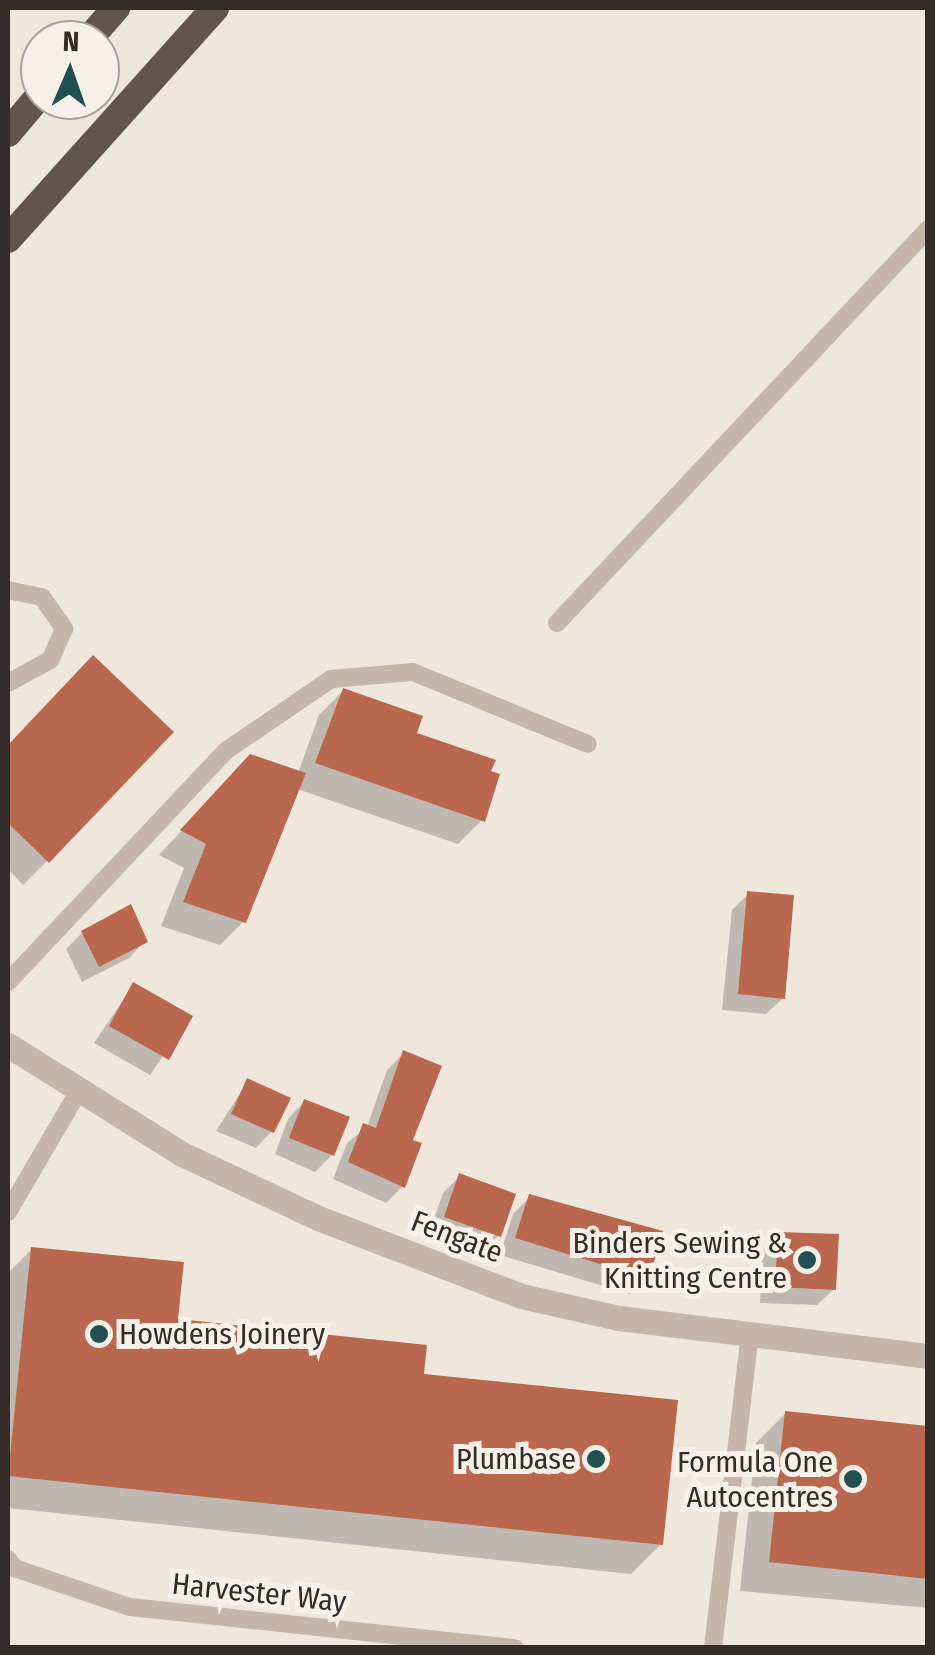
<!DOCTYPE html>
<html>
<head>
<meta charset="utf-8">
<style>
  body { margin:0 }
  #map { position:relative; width:935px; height:1655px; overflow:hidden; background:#efe6dc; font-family:"Fira Sans Condensed",sans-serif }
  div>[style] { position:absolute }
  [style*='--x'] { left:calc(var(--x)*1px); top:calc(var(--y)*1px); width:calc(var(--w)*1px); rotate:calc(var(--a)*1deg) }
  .shadow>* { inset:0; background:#0003 }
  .building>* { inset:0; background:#ba6750 }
  .service>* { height:18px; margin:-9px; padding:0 9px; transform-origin:9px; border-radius:9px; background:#c6b6a9 }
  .tertiary>* { height:25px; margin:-12.5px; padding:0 12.5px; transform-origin:12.5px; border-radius:12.5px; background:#c6b6a9 }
  .trunk>* { height:28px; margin:-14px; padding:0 14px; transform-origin:14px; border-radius:14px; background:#64544e }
  .dots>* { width:28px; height:28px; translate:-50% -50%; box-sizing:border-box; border:5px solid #f7f0e8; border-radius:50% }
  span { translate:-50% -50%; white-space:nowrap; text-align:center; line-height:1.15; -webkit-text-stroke:10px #f7f0e8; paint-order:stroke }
  .street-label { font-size:30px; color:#342c28 }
  .poi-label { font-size:30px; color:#342c28 }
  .right { translate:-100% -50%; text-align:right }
  .left { translate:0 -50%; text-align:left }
  .frame { position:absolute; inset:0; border:10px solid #342c28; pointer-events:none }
  .north { position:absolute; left:20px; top:20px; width:100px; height:100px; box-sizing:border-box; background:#f7f0e8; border:2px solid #a9a29b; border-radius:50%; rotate:2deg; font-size:28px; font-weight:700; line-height:40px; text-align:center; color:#342c28 }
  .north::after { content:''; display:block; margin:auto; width:35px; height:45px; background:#225052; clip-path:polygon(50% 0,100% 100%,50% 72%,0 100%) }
</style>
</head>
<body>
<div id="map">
  <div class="shadow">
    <i style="clip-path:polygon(69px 683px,47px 861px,23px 885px,8px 869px,8px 747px)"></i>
    <i style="clip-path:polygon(343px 691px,414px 734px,482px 820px,458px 844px,297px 789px,244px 921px,220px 945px,161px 926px,184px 868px,159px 855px,227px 781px,298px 773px,319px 715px)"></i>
    <i style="clip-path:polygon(748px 894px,783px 998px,766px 1014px,722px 1010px,732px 910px)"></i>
    <i style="clip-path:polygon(82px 933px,145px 941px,129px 958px,82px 982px,66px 949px)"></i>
    <i style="clip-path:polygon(133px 985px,190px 1017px,150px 1075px,94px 1043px)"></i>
    <i style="clip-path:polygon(404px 1053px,410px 1142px,403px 1186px,386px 1203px,333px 1179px,347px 1143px,367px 1127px,387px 1070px)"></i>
    <i style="clip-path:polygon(248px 1081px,272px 1131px,256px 1148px,216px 1131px)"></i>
    <i style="clip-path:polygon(304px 1102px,332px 1155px,315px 1172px,275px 1154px,288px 1119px)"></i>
    <i style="clip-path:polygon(460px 1176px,498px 1236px,482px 1252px,429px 1233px,443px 1193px)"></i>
    <i style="clip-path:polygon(530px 1197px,647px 1277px,630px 1294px,500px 1255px,513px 1214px)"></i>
    <i style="clip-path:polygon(779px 1234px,834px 1289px,817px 1305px,760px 1303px,762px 1251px)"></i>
    <i style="clip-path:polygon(32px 1249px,175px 1321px,422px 1376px,661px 1544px,631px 1574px,8px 1508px,8px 1273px)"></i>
    <i style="clip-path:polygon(786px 1413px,928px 1429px,928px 1608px,740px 1591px,756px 1443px)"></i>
  </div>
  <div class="building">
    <i style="clip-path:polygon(93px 655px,174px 732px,49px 863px,8px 823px,8px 745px)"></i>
    <i style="clip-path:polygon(343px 688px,423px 716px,417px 733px,496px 760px,491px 771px,500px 774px,485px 822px,315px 763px)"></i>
    <i style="clip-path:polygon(250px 754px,306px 773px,246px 923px,183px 902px,206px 844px,180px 830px)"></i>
    <i style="clip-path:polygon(747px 891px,794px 895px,785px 999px,738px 994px)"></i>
    <i style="clip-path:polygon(131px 904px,148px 942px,99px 967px,81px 931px)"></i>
    <i style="clip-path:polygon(133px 982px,193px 1016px,169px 1060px,109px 1026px)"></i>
    <i style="clip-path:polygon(403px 1050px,442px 1066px,413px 1140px,422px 1143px,405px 1188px,348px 1162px,363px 1123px,376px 1128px)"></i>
    <i style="clip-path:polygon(247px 1078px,291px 1098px,274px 1133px,231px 1114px)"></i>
    <i style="clip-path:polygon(304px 1099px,350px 1117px,334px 1156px,289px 1138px)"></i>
    <i style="clip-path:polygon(459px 1173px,516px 1194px,501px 1237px,444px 1217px)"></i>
    <i style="clip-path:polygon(529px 1194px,663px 1231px,649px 1279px,515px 1238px)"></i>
    <i style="clip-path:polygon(778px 1232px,839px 1234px,836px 1290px,775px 1287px)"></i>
    <i style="clip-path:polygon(31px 1247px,184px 1262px,178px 1319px,427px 1345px,424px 1374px,678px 1400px,663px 1545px,8px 1476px)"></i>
    <i style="clip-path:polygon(785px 1411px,928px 1426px,928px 1579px,769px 1562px)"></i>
  </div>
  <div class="service">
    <i style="--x:8;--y:590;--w:35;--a:12"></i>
    <i style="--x:42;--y:597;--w:39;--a:55"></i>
    <i style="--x:64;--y:629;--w:34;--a:114"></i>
    <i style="--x:50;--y:660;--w:48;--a:151.3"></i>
    <i style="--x:557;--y:623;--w:541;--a:-46.72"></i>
    <i style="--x:8;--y:982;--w:319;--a:-46.7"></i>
    <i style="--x:227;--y:750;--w:126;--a:-34.3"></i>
    <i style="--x:331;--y:679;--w:82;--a:-4.9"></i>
    <i style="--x:413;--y:672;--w:189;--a:22.4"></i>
    <i style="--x:8;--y:1212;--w:137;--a:-59.7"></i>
    <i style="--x:8;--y:1559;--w:11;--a:56"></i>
    <i style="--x:14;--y:1568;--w:122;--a:18.6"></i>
    <i style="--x:130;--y:1607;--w:387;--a:6.1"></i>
    <i style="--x:713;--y:1648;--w:315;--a:-83.3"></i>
  </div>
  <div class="tertiary">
    <i style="--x:8;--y:1045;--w:205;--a:32.1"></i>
    <i style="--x:182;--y:1154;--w:150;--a:25.2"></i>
    <i style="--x:318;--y:1218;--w:217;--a:21"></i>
    <i style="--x:521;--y:1296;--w:100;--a:12.7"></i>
    <i style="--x:619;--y:1318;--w:311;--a:7"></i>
  </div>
  <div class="trunk">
    <i style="--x:88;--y:40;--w:43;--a:-48.8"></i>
    <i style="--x:8;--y:133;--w:50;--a:-49.9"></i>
    <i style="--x:8;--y:239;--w:310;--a:-48.1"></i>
  </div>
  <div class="dots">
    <i style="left:807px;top:1260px;background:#225052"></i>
    <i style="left:99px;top:1334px;background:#225052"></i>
    <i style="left:596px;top:1459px;background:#225052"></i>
    <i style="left:853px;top:1479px;background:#225052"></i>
  </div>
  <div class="street-label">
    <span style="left:457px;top:1237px;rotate:21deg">Fengate</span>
    <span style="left:259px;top:1593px;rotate:6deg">Harvester Way</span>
  </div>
  <div class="poi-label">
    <span class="right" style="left:787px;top:1260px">Binders Sewing &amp;<br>Knitting Centre</span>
    <span class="left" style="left:119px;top:1334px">Howdens Joinery</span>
    <span class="right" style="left:576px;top:1459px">Plumbase</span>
    <span class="right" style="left:833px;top:1479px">Formula One<br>Autocentres</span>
  </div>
  <div class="frame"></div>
  <div class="north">N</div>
</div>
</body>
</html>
